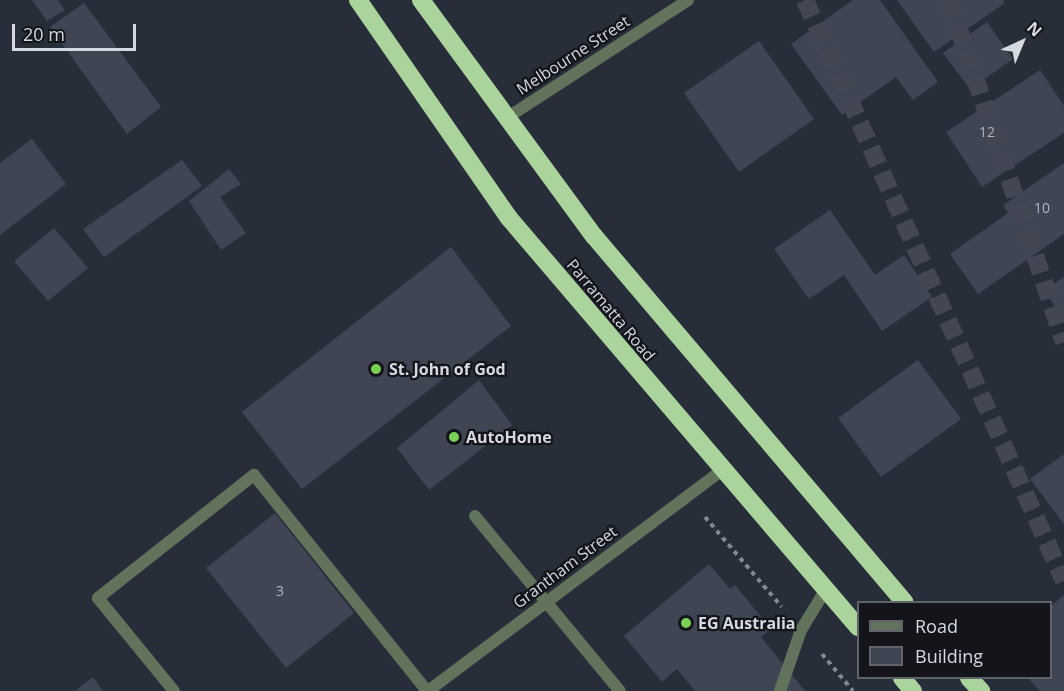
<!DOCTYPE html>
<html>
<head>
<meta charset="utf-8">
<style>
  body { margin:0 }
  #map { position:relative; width:1064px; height:691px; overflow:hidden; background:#282d3a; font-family:"Open Sans",sans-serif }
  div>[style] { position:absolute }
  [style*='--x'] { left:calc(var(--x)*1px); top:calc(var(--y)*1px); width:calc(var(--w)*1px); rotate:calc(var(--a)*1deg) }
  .building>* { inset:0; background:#404554 }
  .highway-tunnel>* { height:18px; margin-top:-9px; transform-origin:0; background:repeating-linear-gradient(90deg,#424753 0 18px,transparent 0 27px) }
  .path>* { height:4px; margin-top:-2px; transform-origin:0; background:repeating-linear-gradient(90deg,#848892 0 4.5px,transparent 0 9px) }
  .lane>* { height:12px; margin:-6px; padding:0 6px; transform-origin:6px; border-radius:6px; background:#62735c }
  .street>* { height:12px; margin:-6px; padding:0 6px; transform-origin:6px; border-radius:6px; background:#62735c }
  .highway>* { height:18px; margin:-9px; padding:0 9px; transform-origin:9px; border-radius:9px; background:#aad49b }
  .dots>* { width:16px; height:16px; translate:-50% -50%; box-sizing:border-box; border:3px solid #13151b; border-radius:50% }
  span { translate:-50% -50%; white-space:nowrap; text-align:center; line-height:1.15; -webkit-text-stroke:4.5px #13151b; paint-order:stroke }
  .number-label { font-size:14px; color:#b0b4be }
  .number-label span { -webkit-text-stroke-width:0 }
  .street-label { font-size:16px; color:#d6d9e2 }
  .poi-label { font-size:16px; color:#d6d9e2; font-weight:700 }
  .left { translate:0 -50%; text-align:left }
  .legend { position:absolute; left:857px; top:601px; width:195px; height:78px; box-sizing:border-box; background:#13151b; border:2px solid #61636b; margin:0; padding:8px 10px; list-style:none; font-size:18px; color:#d6d9e2 }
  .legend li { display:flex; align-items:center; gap:12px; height:30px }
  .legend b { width:30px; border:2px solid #61636b }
  .north { position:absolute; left:992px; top:12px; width:60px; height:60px; -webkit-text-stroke:4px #13151b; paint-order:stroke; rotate:44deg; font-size:16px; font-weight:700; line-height:24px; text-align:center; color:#d6d9e2 }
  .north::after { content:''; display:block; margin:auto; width:21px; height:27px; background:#d6d9e2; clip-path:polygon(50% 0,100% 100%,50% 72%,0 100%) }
  .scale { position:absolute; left:12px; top:24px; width:124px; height:27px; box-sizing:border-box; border:3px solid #d6d9e2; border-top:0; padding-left:8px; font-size:18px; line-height:21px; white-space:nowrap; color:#d6d9e2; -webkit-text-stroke:4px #13151b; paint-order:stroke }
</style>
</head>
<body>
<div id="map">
  <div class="building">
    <i style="clip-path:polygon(32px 0,58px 0,65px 10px,47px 21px)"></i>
    <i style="clip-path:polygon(853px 0,880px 0,938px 82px,913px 100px,896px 77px,842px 115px,791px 44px)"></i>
    <i style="clip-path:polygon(897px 0,1003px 0,1005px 3px,934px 52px)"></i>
    <i style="clip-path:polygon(84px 3px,161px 107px,127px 134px,50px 27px)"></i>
    <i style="clip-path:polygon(987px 22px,1013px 59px,970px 89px,943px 53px)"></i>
    <i style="clip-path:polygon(759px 41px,814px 119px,739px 172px,684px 93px)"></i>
    <i style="clip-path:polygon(1040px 70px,1064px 106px,1064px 133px,982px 187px,946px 132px)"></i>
    <i style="clip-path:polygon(32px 139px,66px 184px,0 235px,0 163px)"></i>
    <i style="clip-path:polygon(182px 160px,202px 186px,104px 257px,83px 229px)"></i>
    <i style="clip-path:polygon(1064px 163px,1064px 234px,978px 294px,950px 254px,1008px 213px,1003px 205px)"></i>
    <i style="clip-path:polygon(229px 169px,241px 184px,220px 197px,246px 233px,221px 250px,189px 201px)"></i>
    <i style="clip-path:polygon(830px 210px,875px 275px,904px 255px,932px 297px,882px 331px,844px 275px,809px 299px,774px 249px)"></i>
    <i style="clip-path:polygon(54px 228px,88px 268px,48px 301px,14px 261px)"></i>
    <i style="clip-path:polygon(451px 247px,511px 326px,302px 489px,242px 412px)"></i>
    <i style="clip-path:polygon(1064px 277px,1064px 320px,1044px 290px)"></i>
    <i style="clip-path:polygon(918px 360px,961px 419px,881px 477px,838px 418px)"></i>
    <i style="clip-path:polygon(479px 380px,512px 425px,429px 490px,397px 448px)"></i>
    <i style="clip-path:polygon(1064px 454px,1064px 524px,1030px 479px)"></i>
    <i style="clip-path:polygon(275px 513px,354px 613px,286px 668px,206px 568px)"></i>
    <i style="clip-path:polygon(709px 564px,730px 589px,735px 585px,771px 629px,761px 637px,805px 691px,695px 691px,677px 669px,662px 682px,624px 636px)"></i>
    <i style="clip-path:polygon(1064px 595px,1064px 691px,1040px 691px,1028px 678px,1050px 678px,1050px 607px)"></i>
    <i style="clip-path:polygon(93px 677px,103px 691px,75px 691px)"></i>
  </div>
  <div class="highway-tunnel">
    <i style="--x:805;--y:0;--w:636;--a:65.97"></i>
    <i style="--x:949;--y:0;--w:361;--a:71.4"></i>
  </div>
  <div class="path">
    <i style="--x:705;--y:517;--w:118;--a:49.5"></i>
    <i style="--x:822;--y:654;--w:48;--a:50"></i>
  </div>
  <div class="lane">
    <i style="--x:475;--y:516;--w:227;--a:50.4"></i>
    <i style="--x:174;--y:691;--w:120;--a:-129.3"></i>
    <i style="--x:98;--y:598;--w:199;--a:-38.3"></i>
    <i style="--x:254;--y:475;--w:277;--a:51.3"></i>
    <i style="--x:780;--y:691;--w:65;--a:-71"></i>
    <i style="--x:801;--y:630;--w:48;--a:-58.6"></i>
  </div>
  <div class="street">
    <i style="--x:505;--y:119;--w:218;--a:-33"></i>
    <i style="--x:428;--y:691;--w:368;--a:-36.9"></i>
  </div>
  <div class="highway">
    <i style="--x:358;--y:0;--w:265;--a:55.3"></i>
    <i style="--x:509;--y:218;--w:538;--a:49.53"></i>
    <i style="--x:421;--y:0;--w:293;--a:53.8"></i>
    <i style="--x:594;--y:236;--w:480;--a:49.7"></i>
    <i style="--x:902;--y:678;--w:17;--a:50"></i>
    <i style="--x:969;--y:678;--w:18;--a:47"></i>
  </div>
  <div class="dots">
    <i style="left:376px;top:369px;background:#7bd156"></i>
    <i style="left:454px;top:437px;background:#7bd156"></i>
    <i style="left:686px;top:623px;background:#7bd156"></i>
  </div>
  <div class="number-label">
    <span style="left:987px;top:132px">12</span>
    <span style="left:1042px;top:208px">10</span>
    <span style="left:280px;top:591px">3</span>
  </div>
  <div class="street-label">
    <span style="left:573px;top:55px;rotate:-33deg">Melbourne Street</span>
    <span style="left:611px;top:310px;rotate:50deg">Parramatta Road</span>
    <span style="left:565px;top:567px;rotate:-37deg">Grantham Street</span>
  </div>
  <div class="poi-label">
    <span class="left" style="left:389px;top:369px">St. John of God</span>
    <span class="left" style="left:466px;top:437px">AutoHome</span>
    <span class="left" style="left:698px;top:623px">EG Australia</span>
  </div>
  <ul class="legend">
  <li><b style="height:8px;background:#62735c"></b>Road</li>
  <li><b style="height:16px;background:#404554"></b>Building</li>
  </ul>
  <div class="north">N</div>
  <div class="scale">20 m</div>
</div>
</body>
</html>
